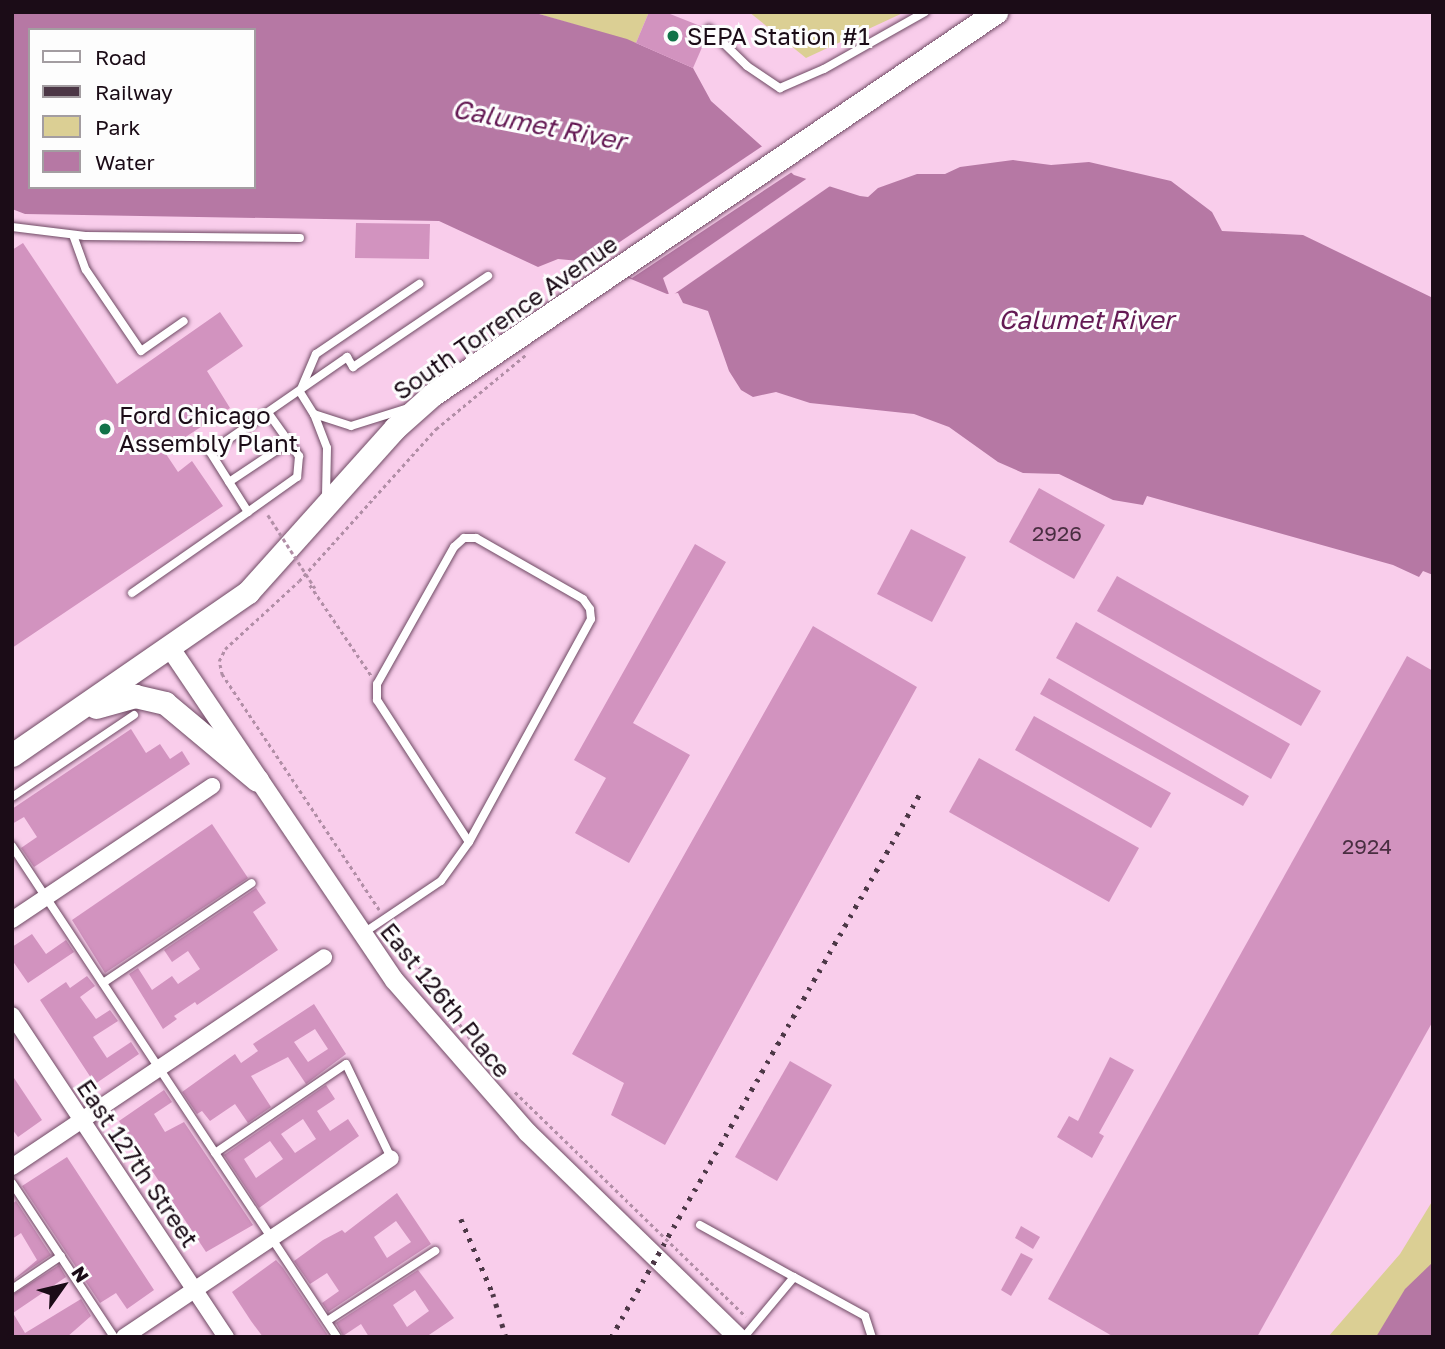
<!DOCTYPE html>
<html>
<head>
<meta charset="utf-8">
<style>
  body { margin:0 }
  #map { position:relative; width:1445px; height:1349px; overflow:hidden; background:#f9cdeb; font-family:"Golos Text",sans-serif }
  div>[style] { position:absolute }
  [style*='--x'] { left:calc(var(--x)*1px); top:calc(var(--y)*1px); width:calc(var(--w)*1px); rotate:calc(var(--a)*1deg) }
  .green>* { inset:0; background:#dbcf94 }
  .water>* { inset:0; background:#b678a4 }
  .pier>* { inset:0; background:#f9cdeb }
  .building>* { inset:0; background:#d293bf }
  .path>* { height:2.5px; margin-top:-1.25px; transform-origin:0; background:repeating-linear-gradient(90deg,#b18ea6 0 3.5px,transparent 0 7px) }
  .roads { filter:drop-shadow(0 0 2px #6f4a64) drop-shadow(0 0 2px #6f4a64) }
  .service>* { height:8px; margin:-4px; padding:0 4px; transform-origin:4px; border-radius:4px; background:#fff }
  .minor>* { height:16px; margin:-8px; padding:0 8px; transform-origin:8px; border-radius:8px; background:#fff }
  .tertiary>* { height:19px; margin:-9.5px; padding:0 9.5px; transform-origin:9.5px; border-radius:9.5px; background:#fff }
  .secondary>* { height:23px; margin:-11.5px; padding:0 11.5px; transform-origin:11.5px; border-radius:11.5px; background:#fff }
  .rail>* { height:4.5px; margin-top:-2.25px; transform-origin:0; background:repeating-linear-gradient(90deg,#4c3746 0 3.5px,transparent 0 10.5px) }
  .path-bridge>* { height:2.5px; margin-top:-1.25px; transform-origin:0; background:repeating-linear-gradient(90deg,#b18ea6 0 3.5px,transparent 0 7px) }
  .dots>* { width:19px; height:19px; translate:-50% -50%; box-sizing:border-box; border:4px solid #fdfdfd; border-radius:50% }
  span { translate:-50% -50%; white-space:nowrap; text-align:center; line-height:1.15; -webkit-text-stroke:6px #fdfdfd; paint-order:stroke }
  .number-label { font-size:21px; color:#492e41 }
  .number-label span { -webkit-text-stroke-width:0 }
  .poi-label { font-size:24px; color:#1b0c17 }
  .left { translate:0 -50%; text-align:left }
  .street-label { font-size:24px; color:#1b0c17 }
  .water-label { font-size:26px; color:#641a54; font-style:italic }
  .frame { position:absolute; inset:0; border:14px solid #1b0c17; pointer-events:none }
  .legend { position:absolute; left:28px; top:28px; width:228px; height:161px; box-sizing:border-box; background:#fdfdfd; border:2px solid #a39da1; margin:0; padding:9px 12px; list-style:none; font-size:21px; color:#1b0c17 }
  .legend li { display:flex; align-items:center; gap:14px; height:35px }
  .legend b { width:35px; border:2px solid #a39da1 }
  .north { position:absolute; left:28px; top:1251px; width:70px; height:70px; -webkit-text-stroke:5px #fdfdfd; paint-order:stroke; rotate:56deg; font-size:19px; font-weight:700; line-height:28px; text-align:center; color:#1b0c17 }
  .north::after { content:''; display:block; margin:auto; width:24px; height:32px; background:#1b0c17; clip-path:polygon(50% 0,100% 100%,50% 72%,0 100%) }
</style>
</head>
<body>
<div id="map">
  <div class="green">
    <i style="clip-path:polygon(532px 12px,649px 12px,636px 43px)"></i>
    <i style="clip-path:polygon(749px 12px,905px 12px,806px 58px)"></i>
    <i style="clip-path:polygon(1433px 1200px,1433px 1337px,1328px 1337px,1400px 1254px)"></i>
  </div>
  <div class="water">
    <i style="clip-path:polygon(evenodd,12px 12px,532px 12px,627px 39px,693px 68px,711px 101px,794px 175px,860px 196px,868px 197px,878px 188px,917px 174px,945px 174px,960px 167px,1013px 160px,1051px 165px,1089px 162px,1171px 181px,1212px 212px,1222px 231px,1303px 235px,1433px 298px,1433px 575px,1423px 571px,1419px 577px,1393px 565px,1147px 496px,1143px 505px,1113px 500px,1059px 474px,1023px 473px,998px 462px,949px 427px,914px 414px,810px 403px,776px 392px,753px 397px,741px 390px,729px 371px,708px 311px,683px 303px,678px 293px,667px 294px,590px 262px,558px 259px,538px 267px,439px 221px,25px 214px,12px 209px,12px 12px,30px 30px,254px 30px,254px 187px,30px 187px,30px 30px)"></i>
    <i style="clip-path:polygon(1433px 1262px,1431px 1337px,1376px 1337px,1405px 1289px)"></i>
  </div>
  <div class="pier">
    <i style="clip-path:polygon(767px 143px,795px 170px,632px 278px,590px 262px)"></i>
    <i style="clip-path:polygon(809px 177px,833px 184px,670px 297px,663px 278px)"></i>
  </div>
  <div class="building">
    <i style="clip-path:polygon(649px 12px,665px 12px,703px 27px,707px 36px,693px 68px,636px 43px)"></i>
    <i style="clip-path:polygon(356px 223px,430px 224px,429px 259px,355px 258px)"></i>
    <i style="clip-path:polygon(23px 243px,117px 384px,220px 312px,243px 346px,207px 371px,230px 408px,164px 451px,178px 472px,192px 461px,223px 506px,12px 648px,12px 250px)"></i>
    <i style="clip-path:polygon(1039px 488px,1105px 525px,1074px 579px,1009px 542px)"></i>
    <i style="clip-path:polygon(911px 529px,966px 557px,932px 622px,877px 594px)"></i>
    <i style="clip-path:polygon(695px 544px,726px 562px,633px 723px,690px 755px,629px 863px,575px 833px,606px 778px,574px 760px)"></i>
    <i style="clip-path:polygon(1117px 576px,1321px 691px,1301px 726px,1097px 611px)"></i>
    <i style="clip-path:polygon(1076px 622px,1290px 744px,1271px 779px,1056px 658px)"></i>
    <i style="clip-path:polygon(813px 626px,917px 687px,665px 1145px,611px 1115px,624px 1083px,572px 1054px)"></i>
    <i style="clip-path:polygon(1407px 656px,1433px 671px,1433px 1021px,1257px 1337px,1114px 1337px,1048px 1299px)"></i>
    <i style="clip-path:polygon(1049px 678px,1249px 796px,1243px 806px,1040px 694px)"></i>
    <i style="clip-path:polygon(1034px 716px,1171px 793px,1151px 828px,1015px 750px)"></i>
    <i style="clip-path:polygon(131px 729px,146px 753px,160px 744px,170px 759px,182px 751px,190px 764px,34px 867px,21px 848px,37px 837px,24px 817px,12px 824px,12px 809px)"></i>
    <i style="clip-path:polygon(979px 758px,1139px 848px,1109px 902px,949px 812px)"></i>
    <i style="clip-path:polygon(212px 824px,248px 878px,105px 973px,72px 920px)"></i>
    <i style="clip-path:polygon(256px 888px,266px 903px,253px 912px,278px 950px,197px 1005px,195px 1002px,174px 1016px,177px 1019px,163px 1029px,129px 974px,138px 968px,152px 990px,172px 976px,178px 984px,200px 969px,188px 951px,172px 962px,164px 950px)"></i>
    <i style="clip-path:polygon(32px 934px,46px 954px,66px 940px,74px 952px,28px 983px,12px 960px,12px 947px)"></i>
    <i style="clip-path:polygon(87px 976px,95px 986px,80px 997px,96px 1019px,110px 1010px,118px 1021px,93px 1037px,107px 1058px,131px 1042px,139px 1054px,95px 1084px,40px 1000px,66px 982px,70px 988px)"></i>
    <i style="clip-path:polygon(evenodd,314px 1004px,346px 1054px,306px 1084px,288px 1057px,251px 1076px,271px 1107px,248px 1123px,235px 1104px,210px 1121px,202px 1111px,197px 1114px,182px 1092px,235px 1054px,241px 1063px,258px 1051px,253px 1044px,314px 1004px,315px 1029px,328px 1049px,308px 1062px,294px 1042px,315px 1029px)"></i>
    <i style="clip-path:polygon(1110px 1057px,1134px 1070px,1099px 1133px,1104px 1136px,1092px 1158px,1057px 1137px,1069px 1116px,1078px 1121px)"></i>
    <i style="clip-path:polygon(790px 1061px,832px 1085px,777px 1181px,735px 1157px)"></i>
    <i style="clip-path:polygon(12px 1075px,42px 1120px,18px 1137px,12px 1129px)"></i>
    <i style="clip-path:polygon(evenodd,326px 1085px,335px 1099px,317px 1111px,330px 1131px,348px 1119px,359px 1136px,259px 1208px,224px 1155px,326px 1085px,303px 1119px,316px 1139px,295px 1153px,281px 1134px,303px 1119px,326px 1085px,270px 1141px,283px 1159px,256px 1178px,244px 1159px,270px 1141px)"></i>
    <i style="clip-path:polygon(164px 1090px,172px 1102px,154px 1114px,165px 1132px,184px 1122px,253px 1225px,206px 1252px,119px 1121px)"></i>
    <i style="clip-path:polygon(67px 1157px,154px 1290px,127px 1309px,116px 1293px,100px 1303px,22px 1186px)"></i>
    <i style="clip-path:polygon(evenodd,397px 1193px,431px 1244px,328px 1312px,322px 1303px,339px 1291px,327px 1273px,310px 1284px,294px 1261px,323px 1240px,342px 1230px,345px 1233px,397px 1193px,396px 1221px,411px 1242px,387px 1258px,374px 1237px,396px 1221px)"></i>
    <i style="clip-path:polygon(16px 1201px,51px 1255px,12px 1281px,37px 1260px,21px 1233px,12px 1239px,12px 1204px)"></i>
    <i style="clip-path:polygon(1021px 1226px,1040px 1237px,1033px 1249px,1015px 1238px)"></i>
    <i style="clip-path:polygon(1021px 1253px,1033px 1259px,1011px 1296px,1001px 1290px)"></i>
    <i style="clip-path:polygon(276px 1260px,283px 1268px,329px 1337px,263px 1337px,251px 1321px,232px 1292px)"></i>
    <i style="clip-path:polygon(59px 1265px,66px 1277px,13px 1313px,25px 1333px,81px 1299px,91px 1316px,67px 1337px,12px 1337px,12px 1295px)"></i>
    <i style="clip-path:polygon(evenodd,418px 1270px,454px 1318px,426px 1337px,369px 1337px,361px 1324px,343px 1336px,336px 1323px,418px 1270px,415px 1290px,429px 1311px,407px 1327px,393px 1305px,415px 1290px)"></i>
  </div>
  <div class="path">
    <i style="--x:310;--y:585;--w:109;--a:55.9"></i>
    <i style="--x:379;--y:910;--w:283;--a:-123.7"></i>
    <i style="--x:222;--y:675;--w:14;--a:-102"></i>
    <i style="--x:219;--y:661;--w:13;--a:-63"></i>
    <i style="--x:225;--y:649;--w:100;--a:-42.6"></i>
    <i style="--x:299;--y:581;--w:205;--a:-48"></i>
    <i style="--x:436;--y:429;--w:119;--a:-39.6"></i>
    <i style="--x:391;--y:927;--w:151;--a:54.7"></i>
    <i style="--x:515;--y:1092;--w:322;--a:44.2"></i>
  </div>
  <div class="roads">
    <div class="service">
      <i style="--x:709;--y:29;--w:53;--a:44.2"></i>
      <i style="--x:747;--y:66;--w:40;--a:34"></i>
      <i style="--x:780;--y:88;--w:48;--a:-23.4"></i>
      <i style="--x:824;--y:69;--w:116;--a:-29.4"></i>
      <i style="--x:12;--y:227;--w:74;--a:7"></i>
      <i style="--x:85;--y:236;--w:215;--a:0.5"></i>
      <i style="--x:73;--y:235;--w:37;--a:70"></i>
      <i style="--x:86;--y:270;--w:98;--a:55.8"></i>
      <i style="--x:141;--y:351;--w:52;--a:-34.9"></i>
      <i style="--x:301;--y:389;--w:38;--a:-67"></i>
      <i style="--x:316;--y:354;--w:125;--a:-34.2"></i>
      <i style="--x:300;--y:392;--w:26;--a:58"></i>
      <i style="--x:314;--y:414;--w:36;--a:69"></i>
      <i style="--x:327;--y:448;--w:46;--a:91.2"></i>
      <i style="--x:269;--y:414;--w:52;--a:54.5"></i>
      <i style="--x:299;--y:456;--w:21;--a:95"></i>
      <i style="--x:297;--y:477;--w:60;--a:144.5"></i>
      <i style="--x:248;--y:512;--w:71;--a:-122.3"></i>
      <i style="--x:210;--y:452;--w:167;--a:-34.7"></i>
      <i style="--x:347;--y:357;--w:12;--a:59"></i>
      <i style="--x:353;--y:367;--w:163;--a:-34"></i>
      <i style="--x:314;--y:414;--w:39;--a:18"></i>
      <i style="--x:351;--y:426;--w:60;--a:-17.5"></i>
      <i style="--x:229;--y:482;--w:72;--a:-33.7"></i>
      <i style="--x:132;--y:593;--w:141;--a:-34.9"></i>
      <i style="--x:12;--y:797;--w:147;--a:-33.9"></i>
      <i style="--x:12;--y:846;--w:589;--a:56.5"></i>
      <i style="--x:362;--y:934;--w:95;--a:-33.9"></i>
      <i style="--x:441;--y:881;--w:48;--a:-54.3"></i>
      <i style="--x:469;--y:842;--w:254;--a:-61.3"></i>
      <i style="--x:591;--y:619;--w:10;--a:-96"></i>
      <i style="--x:590;--y:609;--w:12;--a:-125"></i>
      <i style="--x:583;--y:599;--w:123;--a:-150.3"></i>
      <i style="--x:476;--y:538;--w:12;--a:180"></i>
      <i style="--x:464;--y:538;--w:13;--a:138"></i>
      <i style="--x:454;--y:547;--w:157;--a:119.3"></i>
      <i style="--x:377;--y:684;--w:16;--a:90"></i>
      <i style="--x:377;--y:700;--w:169;--a:57.1"></i>
      <i style="--x:103;--y:983;--w:179;--a:-33.9"></i>
      <i style="--x:215;--y:1153;--w:158;--a:-34.2"></i>
      <i style="--x:346;--y:1064;--w:104;--a:64.4"></i>
      <i style="--x:12;--y:1183;--w:185;--a:56.5"></i>
      <i style="--x:700;--y:1225;--w:107;--a:29"></i>
      <i style="--x:12;--y:1289;--w:59;--a:-34"></i>
      <i style="--x:327;--y:1321;--w:129;--a:-32.9"></i>
      <i style="--x:744;--y:1337;--w:78;--a:-50.2"></i>
      <i style="--x:794;--y:1277;--w:81;--a:28.8"></i>
      <i style="--x:865;--y:1316;--w:22;--a:72"></i>
    </div>
    <div class="minor">
      <i style="--x:12;--y:920;--w:241;--a:-33.8"></i>
      <i style="--x:12;--y:1015;--w:387;--a:56.4"></i>
      <i style="--x:12;--y:1167;--w:376;--a:-33.9"></i>
      <i style="--x:124;--y:1337;--w:321;--a:-33.8"></i>
    </div>
    <div class="tertiary">
      <i style="--x:170;--y:648;--w:400;--a:56"></i>
      <i style="--x:394;--y:980;--w:202;--a:48.8"></i>
      <i style="--x:527;--y:1132;--w:294;--a:44.2"></i>
    </div>
    <div class="secondary">
      <i style="--x:96;--y:707;--w:41;--a:-15.8"></i>
      <i style="--x:135;--y:696;--w:31;--a:13"></i>
      <i style="--x:165;--y:703;--w:120;--a:39.9"></i>
      <i style="--x:12;--y:755;--w:287;--a:-34.6"></i>
      <i style="--x:248;--y:592;--w:220;--a:-48.1"></i>
      <i style="--x:395;--y:428;--w:50;--a:-41.7"></i>
      <i style="--x:432;--y:395;--w:682;--a:-34.18"></i>
    </div>
  </div>
  <div class="rail">
    <i style="--x:461;--y:1219;--w:82;--a:66.9"></i>
    <i style="--x:493;--y:1294;--w:45;--a:73.2"></i>
    <i style="--x:611;--y:1337;--w:629;--a:-60.38"></i>
  </div>
  <div class="path-bridge">
    <i style="--x:268;--y:515;--w:87;--a:57.2"></i>
  </div>
  <div class="dots">
    <i style="left:673px;top:36px;background:#117248"></i>
    <i style="left:105px;top:429px;background:#117248"></i>
  </div>
  <div class="number-label">
    <span style="left:1057px;top:533px">2926</span>
    <span style="left:1367px;top:846px">2924</span>
  </div>
  <div class="poi-label">
    <span class="left" style="left:687px;top:36px">SEPA Station #1</span>
    <span class="left" style="left:119px;top:429px">Ford Chicago<br>Assembly Plant</span>
  </div>
  <div class="street-label">
    <span style="left:505px;top:317px;rotate:-35deg">South Torrence Avenue</span>
    <span style="left:446px;top:1000px;rotate:51deg">East 126th Place</span>
    <span style="left:138px;top:1163px;rotate:56deg">East 127th Street</span>
  </div>
  <div class="water-label">
    <span style="left:539px;top:125px;rotate:11deg">Calumet River</span>
    <span style="left:1086px;top:320px">Calumet River</span>
  </div>
  <div class="frame"></div>
  <ul class="legend">
  <li><b style="height:9px;background:#fff"></b>Road</li>
  <li><b style="height:9px;background:#4c3746"></b>Railway</li>
  <li><b style="height:19px;background:#dbcf94"></b>Park</li>
  <li><b style="height:19px;background:#b678a4"></b>Water</li>
  </ul>
  <div class="north">N</div>
</div>
</body>
</html>
